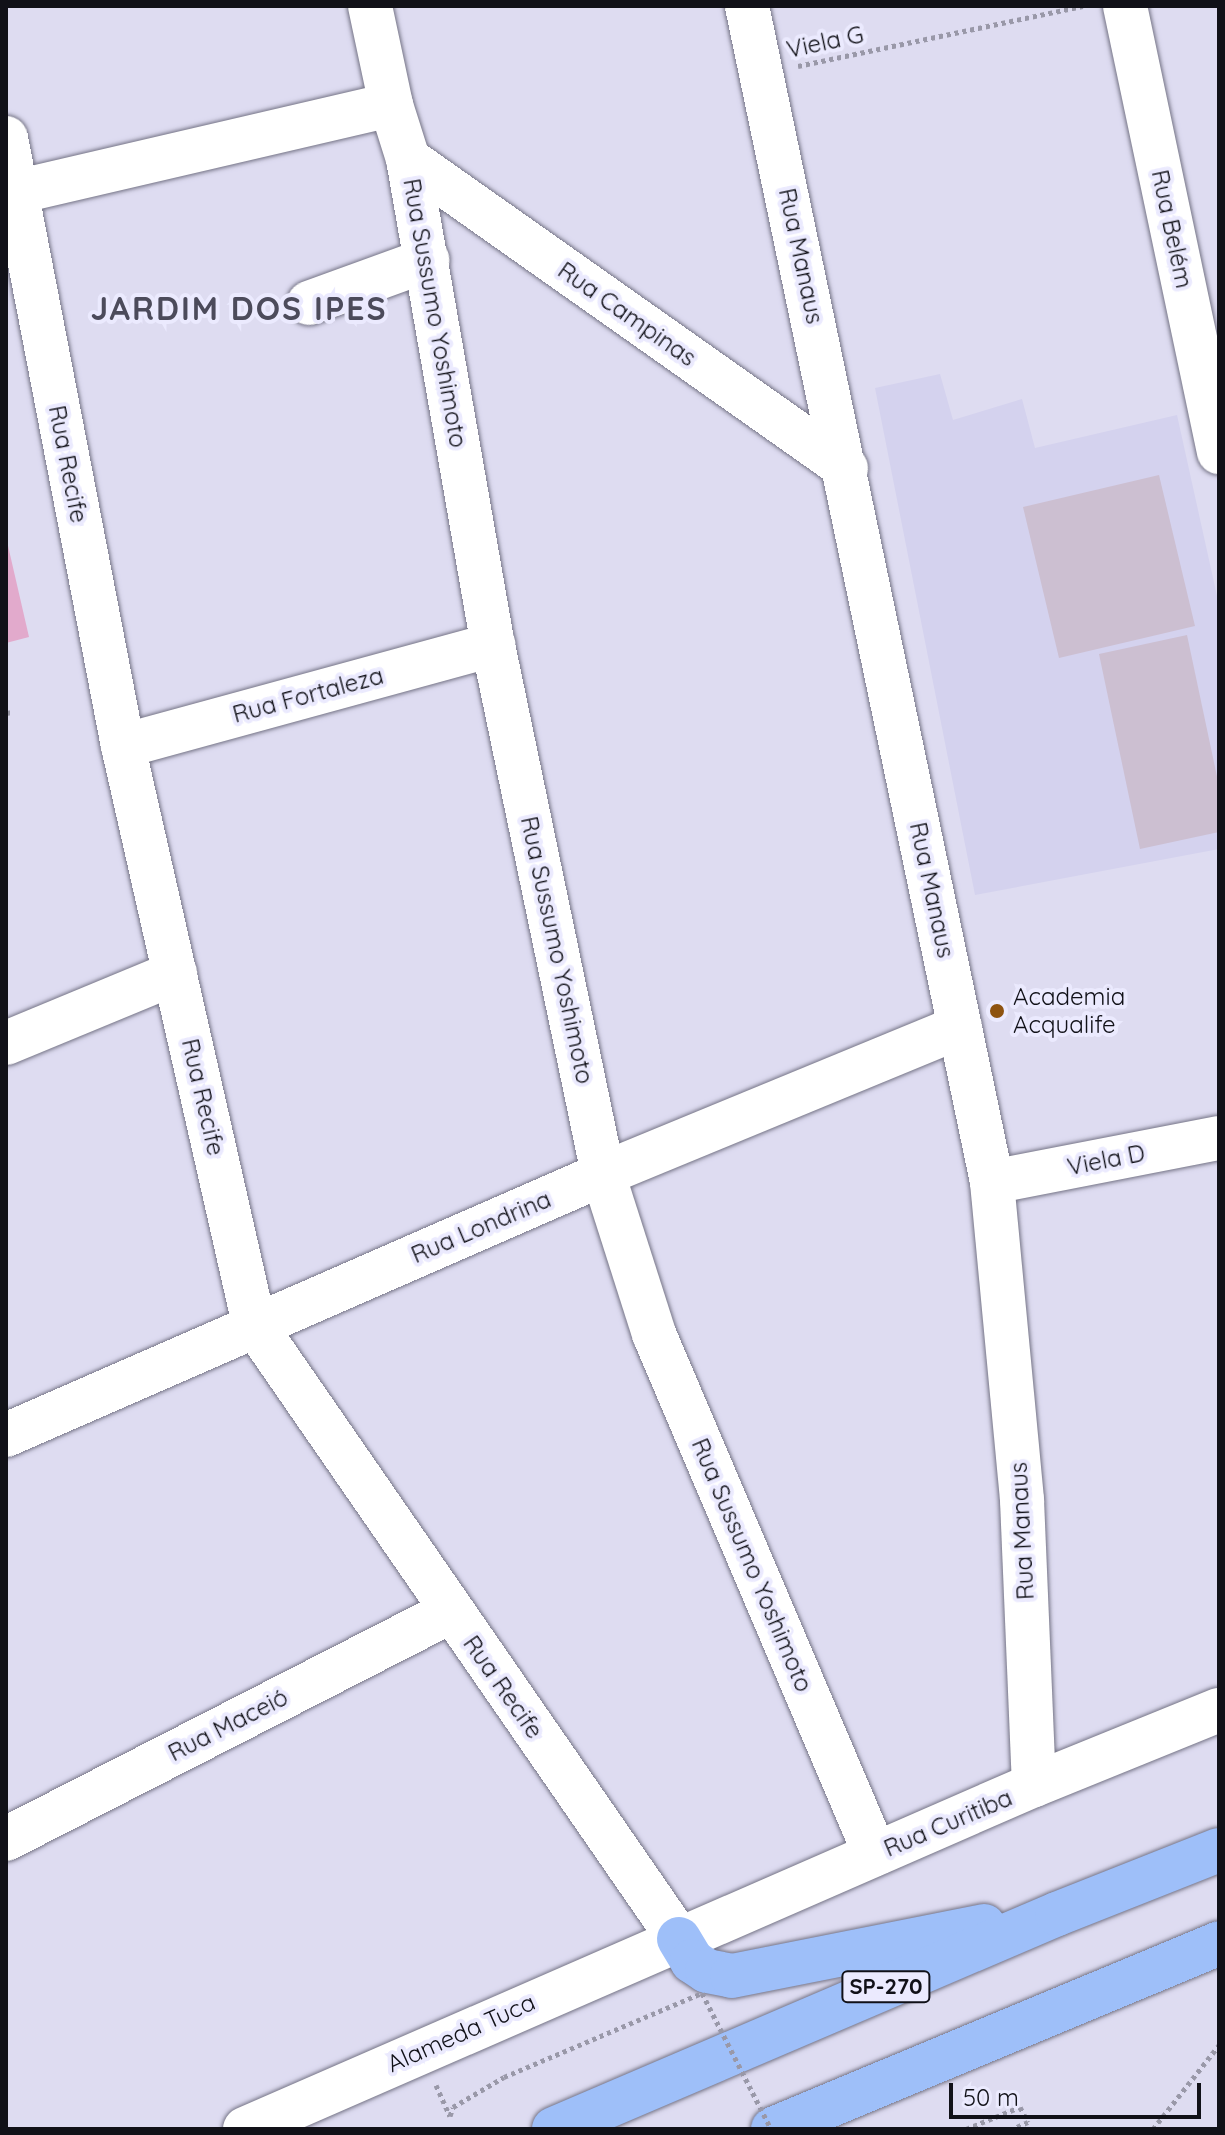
<!DOCTYPE html>
<html>
<head>
<meta charset="utf-8">
<style>
  body { margin:0 }
  #map { position:relative; width:1225px; height:2135px; overflow:hidden; background:#dedcf1; font-family:Quicksand,sans-serif }
  div>[style] { position:absolute }
  [style*='--x'] { left:calc(var(--x)*1px); top:calc(var(--y)*1px); width:calc(var(--w)*1px); rotate:calc(var(--a)*1deg) }
  .built>* { inset:0; background:#d4d2ee }
  .green>* { inset:0; background:#e2aacc }
  .building>* { inset:0; background:#ccbfd1 }
  .path>* { height:5px; margin-top:-2.5px; transform-origin:0; background:repeating-linear-gradient(90deg,#9998a8 0 4px,transparent 0 8px) }
  .roads { filter:drop-shadow(0 0 2px #757486) drop-shadow(0 0 2px #757486) }
  .minor>* { height:44px; margin:-22px; padding:0 22px; transform-origin:22px; border-radius:22px; background:#fff }
  .highway>* { height:44px; margin:-22px; padding:0 22px; transform-origin:22px; border-radius:22px; background:#9ebff9 }
  .path-bridge>* { height:5px; margin-top:-2.5px; transform-origin:0; background:repeating-linear-gradient(90deg,#9998a8 0 4px,transparent 0 8px) }
  .dots>* { width:22px; height:22px; translate:-50% -50%; box-sizing:border-box; border:4px solid #ebeafe; border-radius:50% }
  span { translate:-50% -50%; white-space:nowrap; text-align:center; line-height:1.15; -webkit-text-stroke:8px #ebeafe; paint-order:stroke }
  .shield-label span { padding:2px 6px; background:#ebeafe; border:2px solid; border-radius:6px; -webkit-text-stroke-width:0 }
  .shield-label { font-size:22px; color:#111118; font-weight:700 }
  .street-label { font-size:24px; color:#111118 }
  .poi-label { font-size:24px; color:#111118 }
  .left { translate:0 -50%; text-align:left }
  .district-label { font-size:32px; color:#4c4b5b; font-weight:700; letter-spacing:2px }
  .frame { position:absolute; inset:0; border:8px solid #111118; pointer-events:none }
  .scale { position:absolute; left:949px; top:2083px; width:252px; height:36px; box-sizing:border-box; border:4px solid #111118; border-top:0; padding-left:10px; font-size:24px; line-height:28px; white-space:nowrap; color:#111118; -webkit-text-stroke:6px #ebeafe; paint-order:stroke }
</style>
</head>
<body>
<div id="map">
  <div class="built">
    <i style="clip-path:polygon(940px 374px,953px 420px,1022px 399px,1035px 448px,1177px 415px,1219px 605px,1219px 849px,975px 895px,875px 388px)"></i>
  </div>
  <div class="green">
    <i style="clip-path:polygon(6px 537px,29px 637px,6px 643px)"></i>
  </div>
  <div class="building">
    <i style="clip-path:polygon(1159px 475px,1195px 626px,1059px 658px,1023px 507px)"></i>
    <i style="clip-path:polygon(1187px 635px,1219px 786px,1219px 832px,1140px 849px,1099px 654px)"></i>
  </div>
  <div class="path">
    <i style="--x:798;--y:66;--w:291;--a:-11.9"></i>
    <i style="--x:6;--y:713;--w:7;--a:-8"></i>
    <i style="--x:436;--y:2085;--w:34;--a:66"></i>
    <i style="--x:450;--y:2116;--w:9;--a:-72"></i>
    <i style="--x:453;--y:2107;--w:59;--a:-30.5"></i>
    <i style="--x:966;--y:2129;--w:58;--a:-22.2"></i>
    <i style="--x:1020;--y:2107;--w:17;--a:62"></i>
    <i style="--x:1028;--y:2122;--w:17;--a:156"></i>
    <i style="--x:1153;--y:2129;--w:107;--a:-51.8"></i>
  </div>
  <div class="roads">
    <div class="minor">
      <i style="--x:370;--y:6;--w:101;--a:78"></i>
      <i style="--x:391;--y:105;--w:57;--a:72.5"></i>
      <i style="--x:408;--y:159;--w:493;--a:80.1"></i>
      <i style="--x:493;--y:645;--w:540;--a:78.25"></i>
      <i style="--x:603;--y:1174;--w:168;--a:72.3"></i>
      <i style="--x:654;--y:1334;--w:565;--a:66.97"></i>
      <i style="--x:747;--y:6;--w:1201;--a:78.23"></i>
      <i style="--x:992;--y:1182;--w:319;--a:84.6"></i>
      <i style="--x:1022;--y:1500;--w:285;--a:87.6"></i>
      <i style="--x:1125;--y:6;--w:456;--a:78.1"></i>
      <i style="--x:6;--y:138;--w:619;--a:79.11"></i>
      <i style="--x:123;--y:746;--w:593;--a:77.23"></i>
      <i style="--x:254;--y:1324;--w:748;--a:55.35"></i>
      <i style="--x:408;--y:159;--w:536;--a:35.2"></i>
      <i style="--x:16;--y:192;--w:385;--a:-13.1"></i>
      <i style="--x:309;--y:303;--w:126;--a:-20"></i>
      <i style="--x:123;--y:746;--w:384;--a:-15.3"></i>
      <i style="--x:6;--y:1043;--w:183;--a:-22.5"></i>
      <i style="--x:992;--y:1182;--w:231;--a:-11"></i>
      <i style="--x:6;--y:1435;--w:652;--a:-23.61"></i>
      <i style="--x:603;--y:1174;--w:386;--a:-22.4"></i>
      <i style="--x:6;--y:1839;--w:499;--a:-27.1"></i>
      <i style="--x:245;--y:2129;--w:861;--a:-23.56"></i>
      <i style="--x:1034;--y:1785;--w:200;--a:-22.1"></i>
    </div>
    <div class="highway">
      <i style="--x:679;--y:1939;--w:26;--a:59"></i>
      <i style="--x:692;--y:1961;--w:18;--a:34"></i>
      <i style="--x:707;--y:1971;--w:25;--a:11"></i>
      <i style="--x:732;--y:1976;--w:257;--a:-11.2"></i>
      <i style="--x:554;--y:2129;--w:547;--a:-23.14"></i>
      <i style="--x:1057;--y:1914;--w:174;--a:-21.6"></i>
      <i style="--x:773;--y:2129;--w:483;--a:-22.6"></i>
    </div>
  </div>
  <div class="path-bridge">
    <i style="--x:504;--y:2077;--w:215;--a:-23"></i>
    <i style="--x:702;--y:1993;--w:153;--a:63.1"></i>
  </div>
  <div class="dots">
    <i style="left:997px;top:1011px;background:#8e5310"></i>
  </div>
  <div class="shield-label">
    <span style="left:886px;top:1987px">SP-270</span>
  </div>
  <div class="street-label">
    <span style="left:825px;top:42px;rotate:-12deg">Viela G</span>
    <span style="left:1172px;top:229px;rotate:78deg">Rua Belém</span>
    <span style="left:801px;top:256px;rotate:78deg">Rua Manaus</span>
    <span style="left:435px;top:313px;rotate:80deg">Rua Sussumo Yoshimoto</span>
    <span style="left:627px;top:314px;rotate:35deg">Rua Campinas</span>
    <span style="left:68px;top:464px;rotate:79deg">Rua Recife</span>
    <span style="left:308px;top:695px;rotate:-15deg">Rua Fortaleza</span>
    <span style="left:932px;top:890px;rotate:78deg">Rua Manaus</span>
    <span style="left:557px;top:950px;rotate:78deg">Rua Sussumo Yoshimoto</span>
    <span style="left:203px;top:1097px;rotate:77deg">Rua Recife</span>
    <span style="left:1106px;top:1160px;rotate:-11deg">Viela D</span>
    <span style="left:481px;top:1227px;rotate:-23deg">Rua Londrina</span>
    <span style="left:1022px;top:1531px;rotate:-93deg">Rua Manaus</span>
    <span style="left:752px;top:1565px;rotate:67deg">Rua Sussumo Yoshimoto</span>
    <span style="left:503px;top:1687px;rotate:55deg">Rua Recife</span>
    <span style="left:228px;top:1725px;rotate:-27deg">Rua Maceió</span>
    <span style="left:948px;top:1823px;rotate:-23deg">Rua Curitiba</span>
    <span style="left:461px;top:2033px;rotate:-24deg">Alameda Tuca</span>
  </div>
  <div class="poi-label">
    <span class="left" style="left:1013px;top:1011px">Academia<br>Acqualife</span>
  </div>
  <div class="district-label">
    <span style="left:239px;top:308px">JARDIM DOS IPES</span>
  </div>
  <div class="frame"></div>
  <div class="scale">50 m</div>
</div>
</body>
</html>
